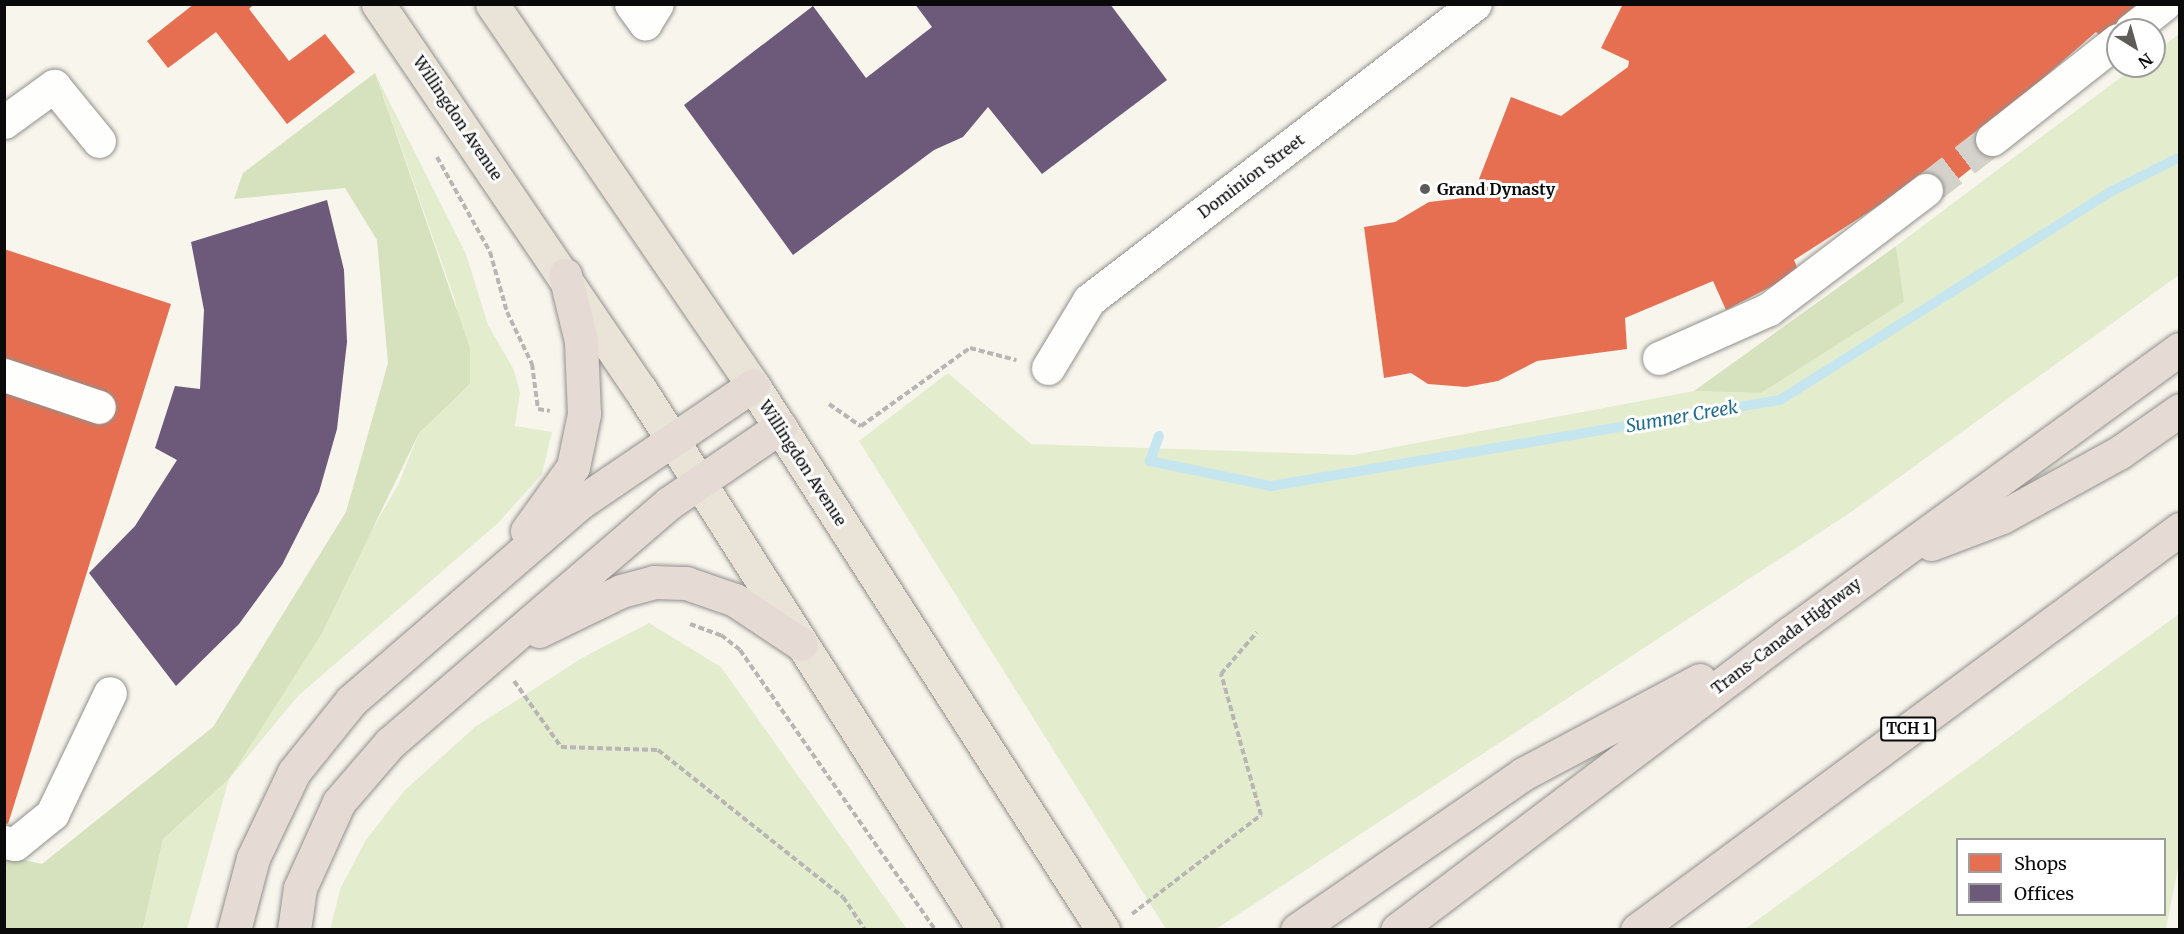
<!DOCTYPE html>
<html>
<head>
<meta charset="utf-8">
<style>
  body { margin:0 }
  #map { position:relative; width:2184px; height:934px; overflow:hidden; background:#f8f5ed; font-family:Merriweather,serif }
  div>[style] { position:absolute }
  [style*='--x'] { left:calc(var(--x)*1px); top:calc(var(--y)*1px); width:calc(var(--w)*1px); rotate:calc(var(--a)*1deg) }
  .green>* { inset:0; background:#e4ecce }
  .forest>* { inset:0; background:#d5e2bd }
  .shops>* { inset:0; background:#e76f51 }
  .offices>* { inset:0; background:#6d597a }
  .stream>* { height:10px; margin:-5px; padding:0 5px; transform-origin:5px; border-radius:5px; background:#c6e6ef }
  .minor-tunnel>* { height:33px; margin-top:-16.5px; transform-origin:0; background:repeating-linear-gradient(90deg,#d4d2cb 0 33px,transparent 0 49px) }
  .path>* { height:4px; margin-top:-2px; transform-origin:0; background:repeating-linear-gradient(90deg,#b7b6b5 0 6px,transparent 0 9px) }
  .roads { filter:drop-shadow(0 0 2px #91908c) drop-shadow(0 0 2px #91908c) }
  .minor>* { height:33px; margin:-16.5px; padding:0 16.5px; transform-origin:16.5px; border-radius:16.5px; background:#fefefc }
  .major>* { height:33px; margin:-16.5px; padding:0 16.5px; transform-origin:16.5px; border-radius:16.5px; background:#eae3d8 }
  .highway>* { height:33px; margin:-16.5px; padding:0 16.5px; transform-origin:16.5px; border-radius:16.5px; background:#e6dbd4 }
  .dots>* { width:16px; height:16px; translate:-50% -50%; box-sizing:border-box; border:3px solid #fff; border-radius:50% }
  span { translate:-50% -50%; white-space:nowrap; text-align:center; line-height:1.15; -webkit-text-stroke:6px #fff; paint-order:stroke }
  .shield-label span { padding:2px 4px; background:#fff; border:2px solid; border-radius:4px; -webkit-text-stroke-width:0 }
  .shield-label { font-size:15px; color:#0a0a0a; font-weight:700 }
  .street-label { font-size:16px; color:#0a0a0a }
  .poi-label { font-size:16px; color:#0a0a0a; font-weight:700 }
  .left { translate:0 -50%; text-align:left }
  .water-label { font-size:18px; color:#1f6c8f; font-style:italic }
  .frame { position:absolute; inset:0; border:6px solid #0a0a0a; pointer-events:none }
  .legend { position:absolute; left:1956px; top:838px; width:210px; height:78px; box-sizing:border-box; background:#fff; border:2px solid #9d9d9d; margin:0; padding:8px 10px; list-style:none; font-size:18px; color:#0a0a0a }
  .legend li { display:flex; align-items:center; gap:12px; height:30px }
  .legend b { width:30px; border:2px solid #9d9d9d }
  .north { position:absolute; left:2106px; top:18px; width:60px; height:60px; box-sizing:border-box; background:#fff; border:2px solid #9d9d9d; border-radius:50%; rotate:143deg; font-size:16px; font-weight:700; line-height:24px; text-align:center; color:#0a0a0a }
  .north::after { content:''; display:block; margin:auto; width:21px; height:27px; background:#5d5c59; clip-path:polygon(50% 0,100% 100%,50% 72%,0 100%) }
</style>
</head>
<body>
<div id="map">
  <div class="green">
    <i style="clip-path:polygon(2179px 34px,2179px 275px,1854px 510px,1216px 929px,1166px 929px,859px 441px,948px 373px,1031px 444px,1353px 455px,1694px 391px,1761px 393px,1903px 302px,1896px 246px,2136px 66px,2154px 66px,2154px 53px)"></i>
    <i style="clip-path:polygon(375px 73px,466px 254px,488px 325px,514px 370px,520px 393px,515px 426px,552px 432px,542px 474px,498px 523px,298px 696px,229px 779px,187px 929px,143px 930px,163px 839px,229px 779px,399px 483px,419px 433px,470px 384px,455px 300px)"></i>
    <i style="clip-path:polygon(evenodd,2179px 614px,2180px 858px,2166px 929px,1745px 929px,2179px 614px,1958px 840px,2164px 840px,2164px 914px,1958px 914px,1958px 840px)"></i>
    <i style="clip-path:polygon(649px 623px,721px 667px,907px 929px,330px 929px,341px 887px,366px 840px,404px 791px,475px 727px,582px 658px)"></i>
  </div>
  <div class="forest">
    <i style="clip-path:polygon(375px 73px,470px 348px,470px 384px,419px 433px,322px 633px,229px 779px,163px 839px,143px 929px,5px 929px,5px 856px,42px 864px,213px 727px,346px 512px,388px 363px,377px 240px,345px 188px,234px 199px,243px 173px)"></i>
    <i style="clip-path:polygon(1896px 246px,1904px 302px,1761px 393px,1694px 391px)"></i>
  </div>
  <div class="shops">
    <i style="clip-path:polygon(194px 4px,254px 4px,249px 9px,289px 61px,325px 34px,355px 72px,287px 124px,216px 32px,168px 68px,147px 41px)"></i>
    <i style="clip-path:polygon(1623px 4px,2138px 4px,2107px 42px,2096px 32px,1985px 129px,1998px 147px,1933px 199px,1917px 181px,1794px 260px,1799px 272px,1726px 310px,1713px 281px,1625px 318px,1627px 349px,1537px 361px,1498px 381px,1466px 387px,1428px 384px,1411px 373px,1384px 378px,1364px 227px,1395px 222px,1429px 202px,1472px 197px,1511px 97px,1561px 116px,1628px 67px,1629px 61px,1601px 48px)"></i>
    <i style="clip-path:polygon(4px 249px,171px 304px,8px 824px,4px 823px)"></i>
  </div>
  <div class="offices">
    <i style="clip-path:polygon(915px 4px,1110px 4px,1167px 80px,1042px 174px,988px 107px,963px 137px,934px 150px,793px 255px,684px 105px,813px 6px,866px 78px,932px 27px)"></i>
    <i style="clip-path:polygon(327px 200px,344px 270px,347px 342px,337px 429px,319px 492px,282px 565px,239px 624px,176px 686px,89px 573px,135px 526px,177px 460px,155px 448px,175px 386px,200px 389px,204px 310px,191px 242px)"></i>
  </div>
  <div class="stream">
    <i style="--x:1159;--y:436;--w:27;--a:110"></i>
    <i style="--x:1150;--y:461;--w:124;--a:11.7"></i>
    <i style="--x:1271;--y:486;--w:516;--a:-9.59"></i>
    <i style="--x:1780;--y:400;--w:392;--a:-32.2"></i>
    <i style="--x:2112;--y:191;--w:76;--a:-26.6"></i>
  </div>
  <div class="minor-tunnel">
    <i style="--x:1926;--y:190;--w:83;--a:-37.7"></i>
  </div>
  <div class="path">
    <i style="--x:437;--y:157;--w:109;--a:60.8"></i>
    <i style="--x:490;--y:252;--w:62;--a:74.2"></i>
    <i style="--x:507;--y:312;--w:58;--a:64.3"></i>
    <i style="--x:532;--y:364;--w:45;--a:82.4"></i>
    <i style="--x:538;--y:409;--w:12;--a:9"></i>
    <i style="--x:829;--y:404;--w:39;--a:35"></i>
    <i style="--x:861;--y:426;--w:134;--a:-35.6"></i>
    <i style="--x:970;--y:348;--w:48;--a:14.6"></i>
    <i style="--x:690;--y:624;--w:33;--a:20"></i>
    <i style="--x:721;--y:635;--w:24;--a:38"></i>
    <i style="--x:740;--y:650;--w:341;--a:55.1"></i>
    <i style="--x:514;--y:681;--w:81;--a:54.5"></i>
    <i style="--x:561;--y:747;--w:97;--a:1.8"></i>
    <i style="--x:658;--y:750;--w:236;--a:38.5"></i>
    <i style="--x:843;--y:897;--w:40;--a:56"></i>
    <i style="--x:1132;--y:914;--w:163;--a:-37.5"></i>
    <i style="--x:1261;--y:815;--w:147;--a:-105.8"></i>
    <i style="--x:1221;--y:674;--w:55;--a:-49.4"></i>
  </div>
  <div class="roads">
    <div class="minor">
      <i style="--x:631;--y:4;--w:24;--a:54"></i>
      <i style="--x:645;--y:23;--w:22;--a:-58"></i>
      <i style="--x:2131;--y:30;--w:42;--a:-38.2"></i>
      <i style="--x:4;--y:122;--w:62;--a:-35.8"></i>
      <i style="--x:54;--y:86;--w:71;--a:50.7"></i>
      <i style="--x:1992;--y:139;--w:160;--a:-38.2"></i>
      <i style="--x:1659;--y:358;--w:120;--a:-24"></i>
      <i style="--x:1769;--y:309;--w:197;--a:-37.2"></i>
      <i style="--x:1048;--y:368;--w:79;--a:-58.9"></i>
      <i style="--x:1089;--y:300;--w:486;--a:-37.5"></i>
      <i style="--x:4;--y:375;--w:100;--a:18.6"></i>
      <i style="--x:4;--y:842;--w:11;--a:10"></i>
      <i style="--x:15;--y:844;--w:48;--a:-39"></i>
      <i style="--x:52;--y:814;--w:134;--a:-64.4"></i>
    </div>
    <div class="major">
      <i style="--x:378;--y:4;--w:466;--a:55.8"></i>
      <i style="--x:640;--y:389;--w:641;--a:57.55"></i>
      <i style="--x:492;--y:4;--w:462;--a:55.6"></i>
      <i style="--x:753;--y:385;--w:648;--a:57.29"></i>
    </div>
    <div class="highway">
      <i style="--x:527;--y:531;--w:79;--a:-54.3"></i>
      <i style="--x:573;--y:467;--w:54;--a:-78.3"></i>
      <i style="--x:584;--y:414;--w:73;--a:-92.4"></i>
      <i style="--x:581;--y:341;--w:68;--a:-103.6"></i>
      <i style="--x:1931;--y:544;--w:76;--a:-20.8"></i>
      <i style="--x:2002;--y:517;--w:135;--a:-28.8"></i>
      <i style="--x:2120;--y:452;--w:73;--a:-35"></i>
      <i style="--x:539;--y:631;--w:91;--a:-26"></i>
      <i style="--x:621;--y:591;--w:34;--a:-15"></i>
      <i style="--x:654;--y:582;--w:32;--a:2"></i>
      <i style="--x:686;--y:583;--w:52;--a:19.1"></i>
      <i style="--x:735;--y:600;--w:79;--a:33.7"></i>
      <i style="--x:234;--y:930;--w:74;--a:-75.2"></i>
      <i style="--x:253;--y:858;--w:95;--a:-64.5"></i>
      <i style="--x:294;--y:772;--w:91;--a:-51.2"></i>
      <i style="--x:351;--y:701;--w:304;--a:-40.9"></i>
      <i style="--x:581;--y:502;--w:208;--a:-34.2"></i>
      <i style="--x:294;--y:930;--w:42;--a:-81.9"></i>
      <i style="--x:300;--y:888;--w:94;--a:-65.6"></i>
      <i style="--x:339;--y:802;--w:78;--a:-49.2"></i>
      <i style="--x:390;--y:743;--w:368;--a:-40.7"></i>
      <i style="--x:669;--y:503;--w:135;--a:-34.4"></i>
      <i style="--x:1297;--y:930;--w:275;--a:-34.6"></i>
      <i style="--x:1523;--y:774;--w:200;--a:-28"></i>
      <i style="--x:1397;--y:930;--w:493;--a:-37.1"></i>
      <i style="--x:1790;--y:633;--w:482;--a:-36.1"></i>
      <i style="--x:1637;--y:930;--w:675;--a:-36.45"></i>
    </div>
  </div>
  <div class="dots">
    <i style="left:1425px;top:189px;background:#5d5c59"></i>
  </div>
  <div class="shield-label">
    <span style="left:1908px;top:729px">TCH 1</span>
  </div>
  <div class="street-label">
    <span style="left:458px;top:118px;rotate:56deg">Willingdon Avenue</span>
    <span style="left:1251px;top:176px;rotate:-37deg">Dominion Street</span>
    <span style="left:803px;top:463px;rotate:57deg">Willingdon Avenue</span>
    <span style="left:1786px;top:636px;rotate:-37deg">Trans-Canada Highway</span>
  </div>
  <div class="poi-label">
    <span class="left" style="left:1437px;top:189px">Grand Dynasty</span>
  </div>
  <div class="water-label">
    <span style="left:1682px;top:417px;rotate:-10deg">Sumner Creek</span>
  </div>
  <div class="frame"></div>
  <ul class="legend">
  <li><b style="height:16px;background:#e76f51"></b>Shops</li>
  <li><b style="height:16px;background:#6d597a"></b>Offices</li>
  </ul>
  <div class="north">N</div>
</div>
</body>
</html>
